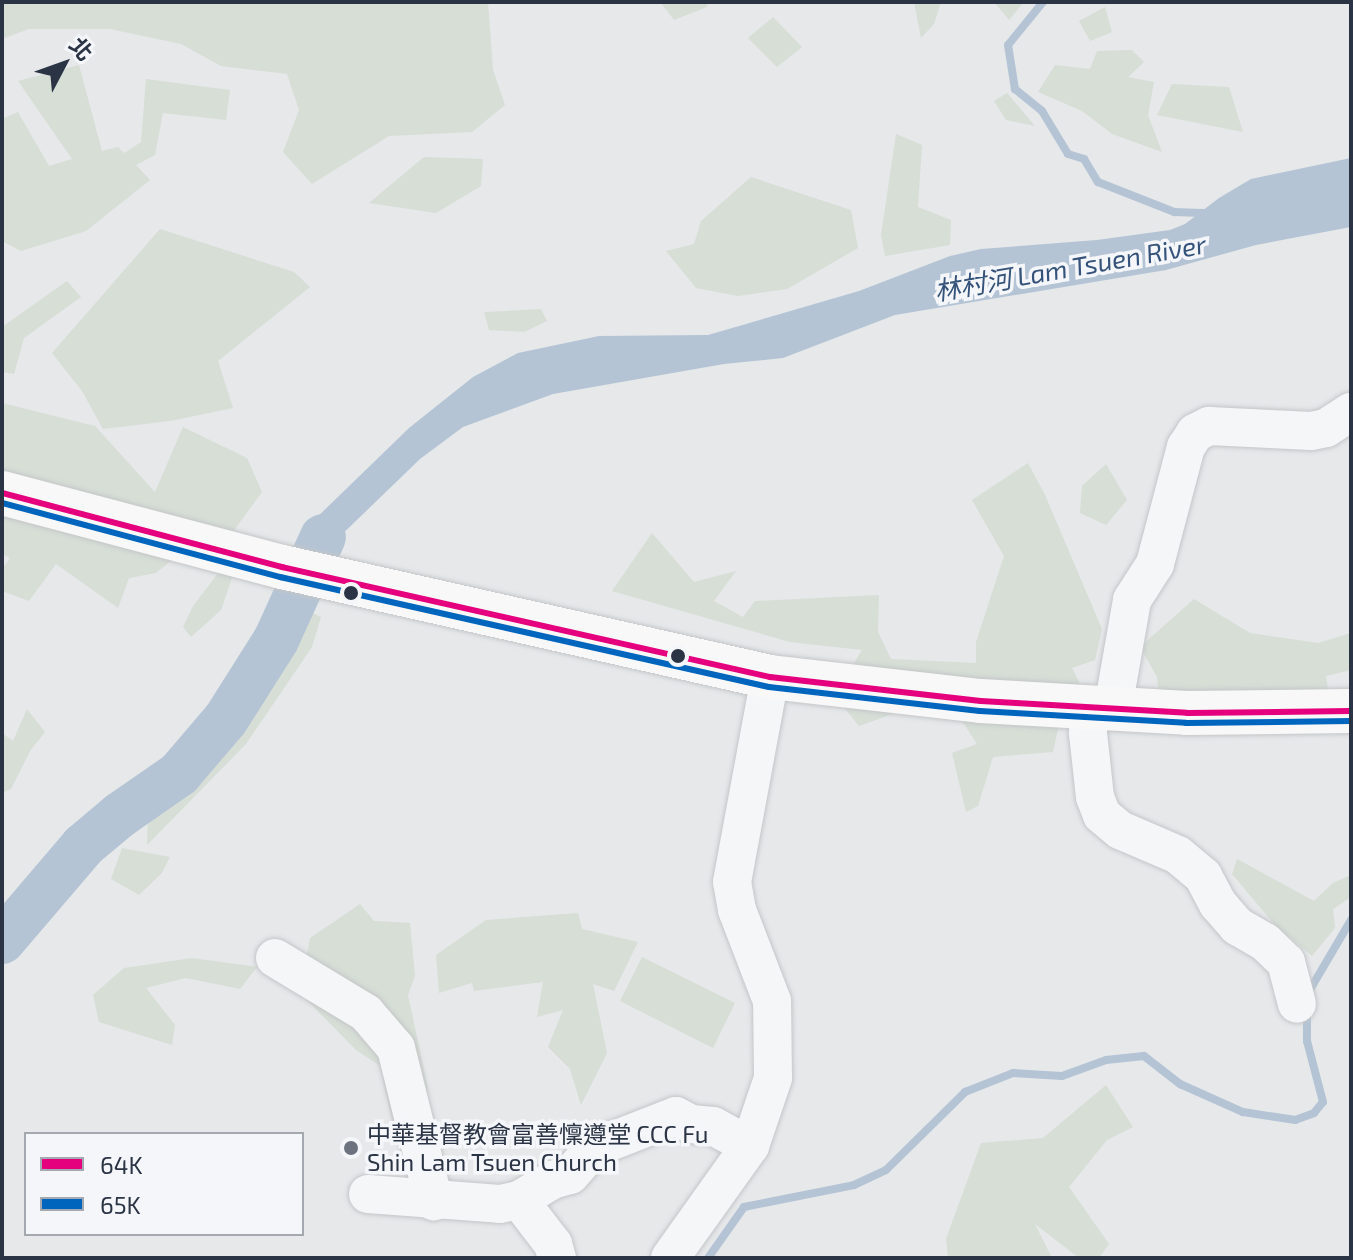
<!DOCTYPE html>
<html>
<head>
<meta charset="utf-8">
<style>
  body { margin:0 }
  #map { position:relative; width:1353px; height:1260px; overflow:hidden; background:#e6e8ea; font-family:"Exo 2","Noto Sans TC",sans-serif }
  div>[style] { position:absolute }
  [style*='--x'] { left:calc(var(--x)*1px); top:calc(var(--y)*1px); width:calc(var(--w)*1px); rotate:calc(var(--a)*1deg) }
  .green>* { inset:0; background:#d6ded6 }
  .water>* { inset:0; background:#b4c4d5 }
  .stream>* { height:8px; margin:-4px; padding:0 4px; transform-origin:4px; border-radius:4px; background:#b4c4d5 }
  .river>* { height:46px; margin:-23px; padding:0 23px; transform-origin:23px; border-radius:23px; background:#b4c4d5 }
  .roads { filter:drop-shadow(0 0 2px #c4c6c8) drop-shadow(0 0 2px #c4c6c8) }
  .minor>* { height:38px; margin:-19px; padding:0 19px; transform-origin:19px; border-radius:19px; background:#f5f6f7 }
  .major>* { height:44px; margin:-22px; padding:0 22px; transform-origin:22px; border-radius:22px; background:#f8f8f8 }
  .bus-1>* { height:6px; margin:-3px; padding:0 3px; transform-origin:3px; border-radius:3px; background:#e5007d }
  .bus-2>* { height:6px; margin:-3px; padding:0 3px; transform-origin:3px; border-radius:3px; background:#0065bd }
  .dots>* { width:22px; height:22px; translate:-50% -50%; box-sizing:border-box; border:4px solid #f4f6f9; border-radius:50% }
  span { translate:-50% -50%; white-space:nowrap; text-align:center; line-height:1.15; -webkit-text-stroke:7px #f4f6f9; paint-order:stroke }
  .poi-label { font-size:24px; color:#2b3445 }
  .left { translate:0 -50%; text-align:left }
  .water-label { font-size:26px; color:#34527a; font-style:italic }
  .frame { position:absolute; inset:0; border:4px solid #2b3445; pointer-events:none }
  .legend { position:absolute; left:24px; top:1132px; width:280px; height:104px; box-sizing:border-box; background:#f4f6f9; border:2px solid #a4a8b1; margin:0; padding:10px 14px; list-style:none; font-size:24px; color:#2b3445 }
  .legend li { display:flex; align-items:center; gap:16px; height:40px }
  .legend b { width:40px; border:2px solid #a4a8b1 }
  .north { position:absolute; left:24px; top:24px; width:80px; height:80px; -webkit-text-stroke:6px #f4f6f9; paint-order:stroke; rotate:49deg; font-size:22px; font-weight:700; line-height:32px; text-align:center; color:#2b3445 }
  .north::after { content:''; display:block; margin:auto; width:28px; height:36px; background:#2b3445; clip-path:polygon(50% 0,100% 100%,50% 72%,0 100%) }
</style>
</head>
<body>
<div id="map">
  <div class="green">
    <i style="clip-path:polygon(2px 2px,488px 2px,493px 70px,505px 105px,472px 132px,389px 136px,312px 184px,283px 152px,299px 110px,287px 74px,221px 66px,181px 44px,110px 29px,29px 29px,2px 39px)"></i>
    <i style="clip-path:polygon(660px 2px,708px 2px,707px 7px,674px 20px)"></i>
    <i style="clip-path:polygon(914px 2px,941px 2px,934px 24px,921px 38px)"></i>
    <i style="clip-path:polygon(994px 2px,1024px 2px,1009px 20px)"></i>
    <i style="clip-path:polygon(1105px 7px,1112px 32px,1090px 41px,1079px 21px)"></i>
    <i style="clip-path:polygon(773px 17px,802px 47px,777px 67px,748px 38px)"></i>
    <i style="clip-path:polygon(1132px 50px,1144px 62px,1128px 77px,1154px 82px,1148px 115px,1162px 152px,1112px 134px,1082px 111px,1038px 92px,1055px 65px,1090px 69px,1097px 51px)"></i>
    <i style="clip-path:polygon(79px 65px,102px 151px,118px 147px,124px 153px,141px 142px,146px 79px,230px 90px,226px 120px,163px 113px,155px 155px,136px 165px,150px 180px,86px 231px,21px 251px,2px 241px,2px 119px,18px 112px,49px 166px,72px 159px,18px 81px)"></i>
    <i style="clip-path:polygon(1172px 84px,1229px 87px,1243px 132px,1157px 115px)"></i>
    <i style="clip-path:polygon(1007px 93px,1035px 126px,1006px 120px,994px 101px)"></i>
    <i style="clip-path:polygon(896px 134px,922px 145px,918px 207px,951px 220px,950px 245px,885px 256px,881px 235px)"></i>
    <i style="clip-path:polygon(424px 157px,483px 159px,481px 186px,436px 213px,369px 203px)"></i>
    <i style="clip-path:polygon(751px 177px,851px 210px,858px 248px,787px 289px,738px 296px,696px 288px,666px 251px,694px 244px,701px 221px)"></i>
    <i style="clip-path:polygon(160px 229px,294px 272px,310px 287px,218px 361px,233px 408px,170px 421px,103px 429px,82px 391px,52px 353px)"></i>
    <i style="clip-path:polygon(67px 281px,81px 297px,24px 338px,14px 374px,2px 372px,2px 327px)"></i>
    <i style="clip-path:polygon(541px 309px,547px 321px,524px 332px,489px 330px,484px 312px)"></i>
    <i style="clip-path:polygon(2px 403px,95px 426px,155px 492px,183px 427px,247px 458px,262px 492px,224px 544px,178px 555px,156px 573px,129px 578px,118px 608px,56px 564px,29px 601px,2px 591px,2px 569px,10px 558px,2px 554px)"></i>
    <i style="clip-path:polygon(1028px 463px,1045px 495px,1102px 629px,1095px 660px,1072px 668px,1086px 696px,1060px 720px,1053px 752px,993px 757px,978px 806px,966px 812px,952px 753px,977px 744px,958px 715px,921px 704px,859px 726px,839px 701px,846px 676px,862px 650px,790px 642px,612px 591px,652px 533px,694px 582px,736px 571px,714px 601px,743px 617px,755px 601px,879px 595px,878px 632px,891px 659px,976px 663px,976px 642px,1004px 556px,972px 500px)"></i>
    <i style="clip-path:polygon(1106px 464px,1127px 500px,1106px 525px,1080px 513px,1082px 486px)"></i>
    <i style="clip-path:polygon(226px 563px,236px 566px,221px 610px,191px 637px,183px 627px,193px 606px)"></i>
    <i style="clip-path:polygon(1194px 599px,1250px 633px,1318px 643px,1351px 633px,1351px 670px,1326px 676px,1330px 703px,1160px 703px,1157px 677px,1140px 647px)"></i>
    <i style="clip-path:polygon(307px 610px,321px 617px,312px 647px,246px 744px,147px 845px,148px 818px,192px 786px)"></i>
    <i style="clip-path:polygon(27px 709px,45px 732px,30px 751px,11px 789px,2px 793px,2px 733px,13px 741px)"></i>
    <i style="clip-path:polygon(122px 848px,170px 857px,162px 873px,139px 895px,111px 879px)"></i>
    <i style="clip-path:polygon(1237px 859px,1314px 901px,1333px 883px,1351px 875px,1351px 897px,1333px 909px,1335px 928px,1312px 956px,1274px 924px,1232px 874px)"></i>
    <i style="clip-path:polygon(360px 904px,374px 921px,410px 923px,415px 976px,408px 995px,428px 1088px,397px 1144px,380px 1066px,356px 1050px,300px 993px,310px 938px)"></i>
    <i style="clip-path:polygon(578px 913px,582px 929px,638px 942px,614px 991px,593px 984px,607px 1053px,581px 1105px,570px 1069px,548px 1047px,563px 1010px,537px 1017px,543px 982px,474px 991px,472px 983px,439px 993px,436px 955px,486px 920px)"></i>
    <i style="clip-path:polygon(642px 957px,735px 1003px,713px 1048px,620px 1001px)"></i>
    <i style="clip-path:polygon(192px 958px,257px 967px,240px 989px,186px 978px,146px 988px,175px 1025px,172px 1045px,99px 1022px,93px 995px,124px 968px)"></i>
    <i style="clip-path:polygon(1106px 1085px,1133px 1127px,1107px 1140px,1069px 1187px,1109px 1244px,1099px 1258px,1079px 1258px,1035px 1224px,1052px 1258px,948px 1258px,946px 1239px,981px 1143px,1043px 1138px)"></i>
  </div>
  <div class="water">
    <i style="clip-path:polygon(1351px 158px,1351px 227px,1256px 245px,1166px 270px,895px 315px,783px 358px,724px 364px,553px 394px,463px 427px,420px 459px,332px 544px,316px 552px,304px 543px,309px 525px,409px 428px,473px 377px,518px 353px,599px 336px,708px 335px,859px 291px,950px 256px,981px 249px,1097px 240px,1170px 230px,1185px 224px,1219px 198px,1251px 179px)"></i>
  </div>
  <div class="stream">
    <i style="--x:1043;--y:2;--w:55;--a:129.1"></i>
    <i style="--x:1008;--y:45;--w:45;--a:81"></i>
    <i style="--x:1015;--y:89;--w:35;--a:39"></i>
    <i style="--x:1042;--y:111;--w:50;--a:58.8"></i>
    <i style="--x:1068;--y:154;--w:17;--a:17"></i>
    <i style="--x:1084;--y:159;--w:27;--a:59"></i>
    <i style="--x:1098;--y:182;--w:82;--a:21.5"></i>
    <i style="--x:1174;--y:212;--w:28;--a:2"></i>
    <i style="--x:1202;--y:213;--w:9;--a:27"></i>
    <i style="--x:1308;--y:993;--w:85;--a:-59.5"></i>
    <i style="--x:708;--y:1258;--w:62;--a:-54.8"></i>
    <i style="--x:744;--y:1207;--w:112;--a:-11.3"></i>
    <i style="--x:854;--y:1185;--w:35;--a:-25"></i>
    <i style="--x:886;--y:1170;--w:111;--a:-44.6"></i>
    <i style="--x:965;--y:1092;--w:52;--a:-21.6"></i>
    <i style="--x:1013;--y:1073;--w:49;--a:3.5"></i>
    <i style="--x:1062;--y:1076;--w:47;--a:-20"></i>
    <i style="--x:1106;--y:1060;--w:38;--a:-6"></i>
    <i style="--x:1144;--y:1056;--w:46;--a:37.9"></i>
    <i style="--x:1180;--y:1084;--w:69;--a:24"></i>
    <i style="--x:1243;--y:1112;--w:53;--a:8.7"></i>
    <i style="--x:1295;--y:1120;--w:20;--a:-20"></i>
    <i style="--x:1314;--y:1113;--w:14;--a:-51"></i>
    <i style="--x:1323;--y:1102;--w:63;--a:-104.7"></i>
    <i style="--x:1307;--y:1041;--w:31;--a:-90"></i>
  </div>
  <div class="river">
    <i style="--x:2;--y:941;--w:125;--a:-49.5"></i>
    <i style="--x:83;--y:846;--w:48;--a:-40"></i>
    <i style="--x:120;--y:815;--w:72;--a:-34.8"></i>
    <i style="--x:179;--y:774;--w:72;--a:-49.5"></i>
    <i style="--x:226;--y:719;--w:93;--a:-57.7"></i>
    <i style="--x:276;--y:640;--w:113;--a:-65.5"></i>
  </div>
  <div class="roads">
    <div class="minor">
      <i style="--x:1091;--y:707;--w:26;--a:97"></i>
      <i style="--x:1088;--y:733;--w:64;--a:83.8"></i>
      <i style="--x:1095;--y:797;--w:19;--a:69"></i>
      <i style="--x:1102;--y:815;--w:23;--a:40"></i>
      <i style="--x:1120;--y:830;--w:63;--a:23.3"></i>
      <i style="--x:1178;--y:855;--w:33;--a:40"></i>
      <i style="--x:1203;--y:876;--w:32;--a:62"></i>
      <i style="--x:1218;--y:904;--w:29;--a:49"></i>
      <i style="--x:1237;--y:926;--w:32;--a:30"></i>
      <i style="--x:1265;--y:942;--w:29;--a:44"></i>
      <i style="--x:1286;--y:962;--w:43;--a:75.3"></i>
      <i style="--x:1113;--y:708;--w:110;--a:-80"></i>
      <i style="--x:1132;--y:600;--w:43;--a:-57.4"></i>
      <i style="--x:1155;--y:564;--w:121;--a:-75.2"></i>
      <i style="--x:1186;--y:447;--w:17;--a:-57"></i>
      <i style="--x:1195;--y:433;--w:16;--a:-27"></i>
      <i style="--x:1209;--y:426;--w:102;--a:2.8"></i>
      <i style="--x:1311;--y:431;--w:15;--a:-11"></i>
      <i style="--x:1326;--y:428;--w:30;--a:-33"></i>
      <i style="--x:275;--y:958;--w:106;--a:31.1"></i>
      <i style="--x:366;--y:1013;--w:46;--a:49.4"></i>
      <i style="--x:396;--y:1048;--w:158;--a:76.1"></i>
      <i style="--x:368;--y:1194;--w:132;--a:4.3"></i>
      <i style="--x:500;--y:1204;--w:19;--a:-12"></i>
      <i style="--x:519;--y:1200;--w:39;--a:-31"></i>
      <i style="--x:552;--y:1180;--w:19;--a:-16"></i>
      <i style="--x:570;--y:1175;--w:36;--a:-48"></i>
      <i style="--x:594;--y:1148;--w:88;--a:-21.3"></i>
      <i style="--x:676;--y:1116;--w:17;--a:28"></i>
      <i style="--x:691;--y:1124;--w:22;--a:5"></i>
      <i style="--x:713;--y:1126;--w:42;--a:28.4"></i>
      <i style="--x:519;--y:1200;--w:56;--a:52.3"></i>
      <i style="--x:553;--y:1244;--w:15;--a:74"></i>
      <i style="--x:670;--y:1258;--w:138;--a:-54.5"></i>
      <i style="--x:750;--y:1146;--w:72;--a:-71.3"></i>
      <i style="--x:773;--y:1078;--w:77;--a:-90.7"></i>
      <i style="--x:772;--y:1001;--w:97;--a:-111"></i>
      <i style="--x:737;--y:910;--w:28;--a:-100"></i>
      <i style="--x:732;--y:882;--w:208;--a:-79.5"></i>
    </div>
    <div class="major">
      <i style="--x:2;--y:493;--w:290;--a:14.8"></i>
      <i style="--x:282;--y:567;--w:500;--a:12.7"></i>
      <i style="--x:770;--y:677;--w:212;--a:6.5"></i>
      <i style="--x:981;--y:701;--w:206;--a:3.3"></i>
      <i style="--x:1187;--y:713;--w:164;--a:-0.7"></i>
    </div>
  </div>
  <div class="bus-1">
    <i style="--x:2;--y:493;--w:290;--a:14.8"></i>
    <i style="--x:282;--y:567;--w:500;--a:12.7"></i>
    <i style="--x:770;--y:677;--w:212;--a:6.5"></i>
    <i style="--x:981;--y:701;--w:206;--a:3.3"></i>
    <i style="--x:1187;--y:713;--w:164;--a:-0.7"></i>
  </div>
  <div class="bus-2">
    <i style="--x:2;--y:503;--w:288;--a:14.9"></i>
    <i style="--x:280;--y:577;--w:501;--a:12.68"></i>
    <i style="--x:769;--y:687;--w:212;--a:6.5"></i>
    <i style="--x:980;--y:711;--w:206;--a:3.3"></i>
    <i style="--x:1186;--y:723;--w:165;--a:-0.7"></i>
  </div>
  <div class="dots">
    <i style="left:351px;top:593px;background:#2b3445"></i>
    <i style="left:678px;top:656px;background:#2b3445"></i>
    <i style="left:351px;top:1148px;background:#6c737f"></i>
  </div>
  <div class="poi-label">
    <span class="left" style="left:367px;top:1148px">中華基督教會富善懍遵堂 CCC Fu<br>Shin Lam Tsuen Church</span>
  </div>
  <div class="water-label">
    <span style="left:1070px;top:267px;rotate:-10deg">林村河 Lam Tsuen River</span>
  </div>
  <div class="frame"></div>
  <ul class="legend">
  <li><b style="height:10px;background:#e5007d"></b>64K</li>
  <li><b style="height:10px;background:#0065bd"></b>65K</li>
  </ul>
  <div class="north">北</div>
</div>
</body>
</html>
